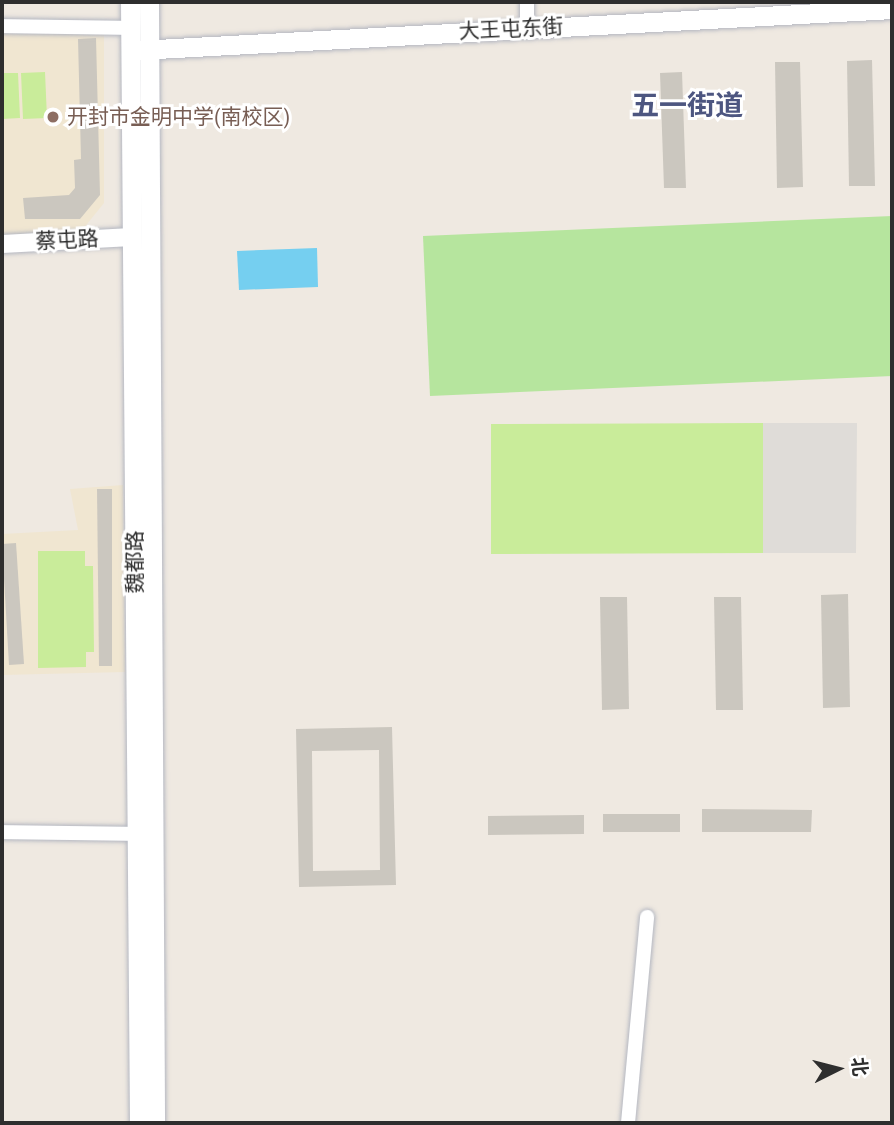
<!DOCTYPE html>
<html>
<head>
<meta charset="utf-8">
<style>
  body { margin:0 }
  #map { position:relative; width:894px; height:1125px; overflow:hidden; background:#efe9e1; font-family:"Roboto Condensed","Noto Sans SC",sans-serif }
  div>[style] { position:absolute }
  [style*='--x'] { left:calc(var(--x)*1px); top:calc(var(--y)*1px); width:calc(var(--w)*1px); rotate:calc(var(--a)*1deg) }
  .education>* { inset:0; background:#f0e6d1 }
  .green>* { inset:0; background:#b6e59e }
  .pitch>* { inset:0; background:#c9ec9a }
  .plaza>* { inset:0; background:#dfdcd8 }
  .water>* { inset:0; background:#75cff0 }
  .building>* { inset:0; background:#cbc7bf }
  .roads { filter:drop-shadow(0 0 2px #b4b7c1) drop-shadow(0 0 2px #b4b7c1) }
  .minor>* { height:14px; margin:-7px; padding:0 7px; transform-origin:7px; border-radius:7px; background:#fff }
  .tertiary>* { height:18px; margin:-9px; padding:0 9px; transform-origin:9px; border-radius:9px; background:#fff }
  .secondary>* { height:19px; margin:-9.5px; padding:0 9.5px; transform-origin:9.5px; border-radius:9.5px; background:#fff }
  .dots>* { width:19px; height:19px; translate:-50% -50%; box-sizing:border-box; border:4px solid #fff; border-radius:50% }
  span { translate:-50% -50%; white-space:nowrap; text-align:center; line-height:1.15; -webkit-text-stroke:6px #fff; paint-order:stroke }
  .street-label { font-size:21px; color:#2e2e2e }
  .education-label { font-size:21px; color:#785e54 }
  .left { translate:0 -50%; text-align:left }
  .district-label { font-size:28px; color:#4d5680; font-weight:700 }
  .frame { position:absolute; inset:0; border:4px solid #2e2e2e; pointer-events:none }
  .north { position:absolute; left:803px; top:1034px; width:70px; height:70px; -webkit-text-stroke:5px #fff; paint-order:stroke; rotate:84deg; font-size:19px; font-weight:700; line-height:28px; text-align:center; color:#2e2e2e }
  .north::after { content:''; display:block; margin:auto; width:24px; height:32px; background:#2e2e2e; clip-path:polygon(50% 0,100% 100%,50% 72%,0 100%) }
</style>
</head>
<body>
<div id="map">
  <div class="education">
    <i style="clip-path:polygon(2px 29px,104px 31px,104px 203px,83px 229px,2px 236px)"></i>
    <i style="clip-path:polygon(123px 485px,125px 672px,2px 675px,2px 534px,78px 530px,70px 489px)"></i>
  </div>
  <div class="green">
    <i style="clip-path:polygon(892px 216px,892px 376px,430px 396px,423px 236px)"></i>
  </div>
  <div class="pitch">
    <i style="clip-path:polygon(45px 72px,47px 118px,23px 119px,21px 73px)"></i>
    <i style="clip-path:polygon(2px 73px,18px 73px,20px 118px,2px 119px)"></i>
    <i style="clip-path:polygon(763px 423px,763px 553px,491px 554px,491px 424px)"></i>
    <i style="clip-path:polygon(38px 551px,85px 551px,85px 566px,93px 566px,94px 652px,86px 652px,86px 667px,38px 668px)"></i>
  </div>
  <div class="plaza">
    <i style="clip-path:polygon(763px 423px,857px 423px,856px 553px,763px 553px)"></i>
  </div>
  <div class="water">
    <i style="clip-path:polygon(317px 248px,318px 287px,239px 290px,237px 251px)"></i>
  </div>
  <div class="building">
    <i style="clip-path:polygon(96px 38px,100px 195px,80px 219px,25px 219px,23px 198px,69px 195px,75px 188px,74px 160px,81px 159px,78px 39px)"></i>
    <i style="clip-path:polygon(872px 60px,875px 186px,849px 186px,847px 61px)"></i>
    <i style="clip-path:polygon(775px 62px,800px 62px,803px 187px,777px 188px)"></i>
    <i style="clip-path:polygon(682px 72px,686px 188px,664px 188px,660px 73px)"></i>
    <i style="clip-path:polygon(97px 489px,112px 489px,112px 666px,99px 666px)"></i>
    <i style="clip-path:polygon(16px 543px,24px 664px,9px 665px,2px 544px)"></i>
    <i style="clip-path:polygon(848px 594px,850px 707px,823px 708px,821px 595px)"></i>
    <i style="clip-path:polygon(600px 597px,627px 597px,629px 709px,602px 710px)"></i>
    <i style="clip-path:polygon(714px 597px,741px 597px,743px 710px,716px 710px)"></i>
    <i style="clip-path:polygon(evenodd,392px 727px,396px 885px,299px 887px,296px 729px,392px 727px,379px 750px,380px 870px,313px 871px,312px 751px,379px 750px)"></i>
    <i style="clip-path:polygon(702px 809px,812px 810px,811px 832px,702px 832px)"></i>
    <i style="clip-path:polygon(603px 814px,680px 814px,680px 832px,603px 832px)"></i>
    <i style="clip-path:polygon(584px 815px,584px 834px,488px 835px,488px 816px)"></i>
  </div>
  <div class="roads">
    <div class="minor">
      <i style="--x:2;--y:26;--w:128;--a:0.9"></i>
      <i style="--x:527;--y:27;--w:25;--a:-90"></i>
      <i style="--x:2;--y:832;--w:135;--a:0.8"></i>
      <i style="--x:628;--y:1123;--w:207;--a:-84.7"></i>
    </div>
    <div class="tertiary">
      <i style="--x:2;--y:244;--w:130;--a:-3.1"></i>
    </div>
    <div class="secondary">
      <i style="--x:130;--y:2;--w:1121;--a:89.54"></i>
      <i style="--x:149;--y:2;--w:1121;--a:89.69"></i>
      <i style="--x:138;--y:50;--w:755;--a:-3.11"></i>
    </div>
  </div>
  <div class="dots">
    <i style="left:53px;top:117px;background:#8d6e63"></i>
  </div>
  <div class="street-label">
    <span style="left:511px;top:29px;rotate:-3deg">大王屯东街</span>
    <span style="left:67px;top:240px;rotate:-3deg">蔡屯路</span>
    <span style="left:135px;top:562px;rotate:-90deg">魏都路</span>
  </div>
  <div class="education-label">
    <span class="left" style="left:67px;top:117px">开封市金明中学(南校区)</span>
  </div>
  <div class="district-label">
    <span style="left:687px;top:106px">五一街道</span>
  </div>
  <div class="frame"></div>
  <div class="north">北</div>
</div>
</body>
</html>
